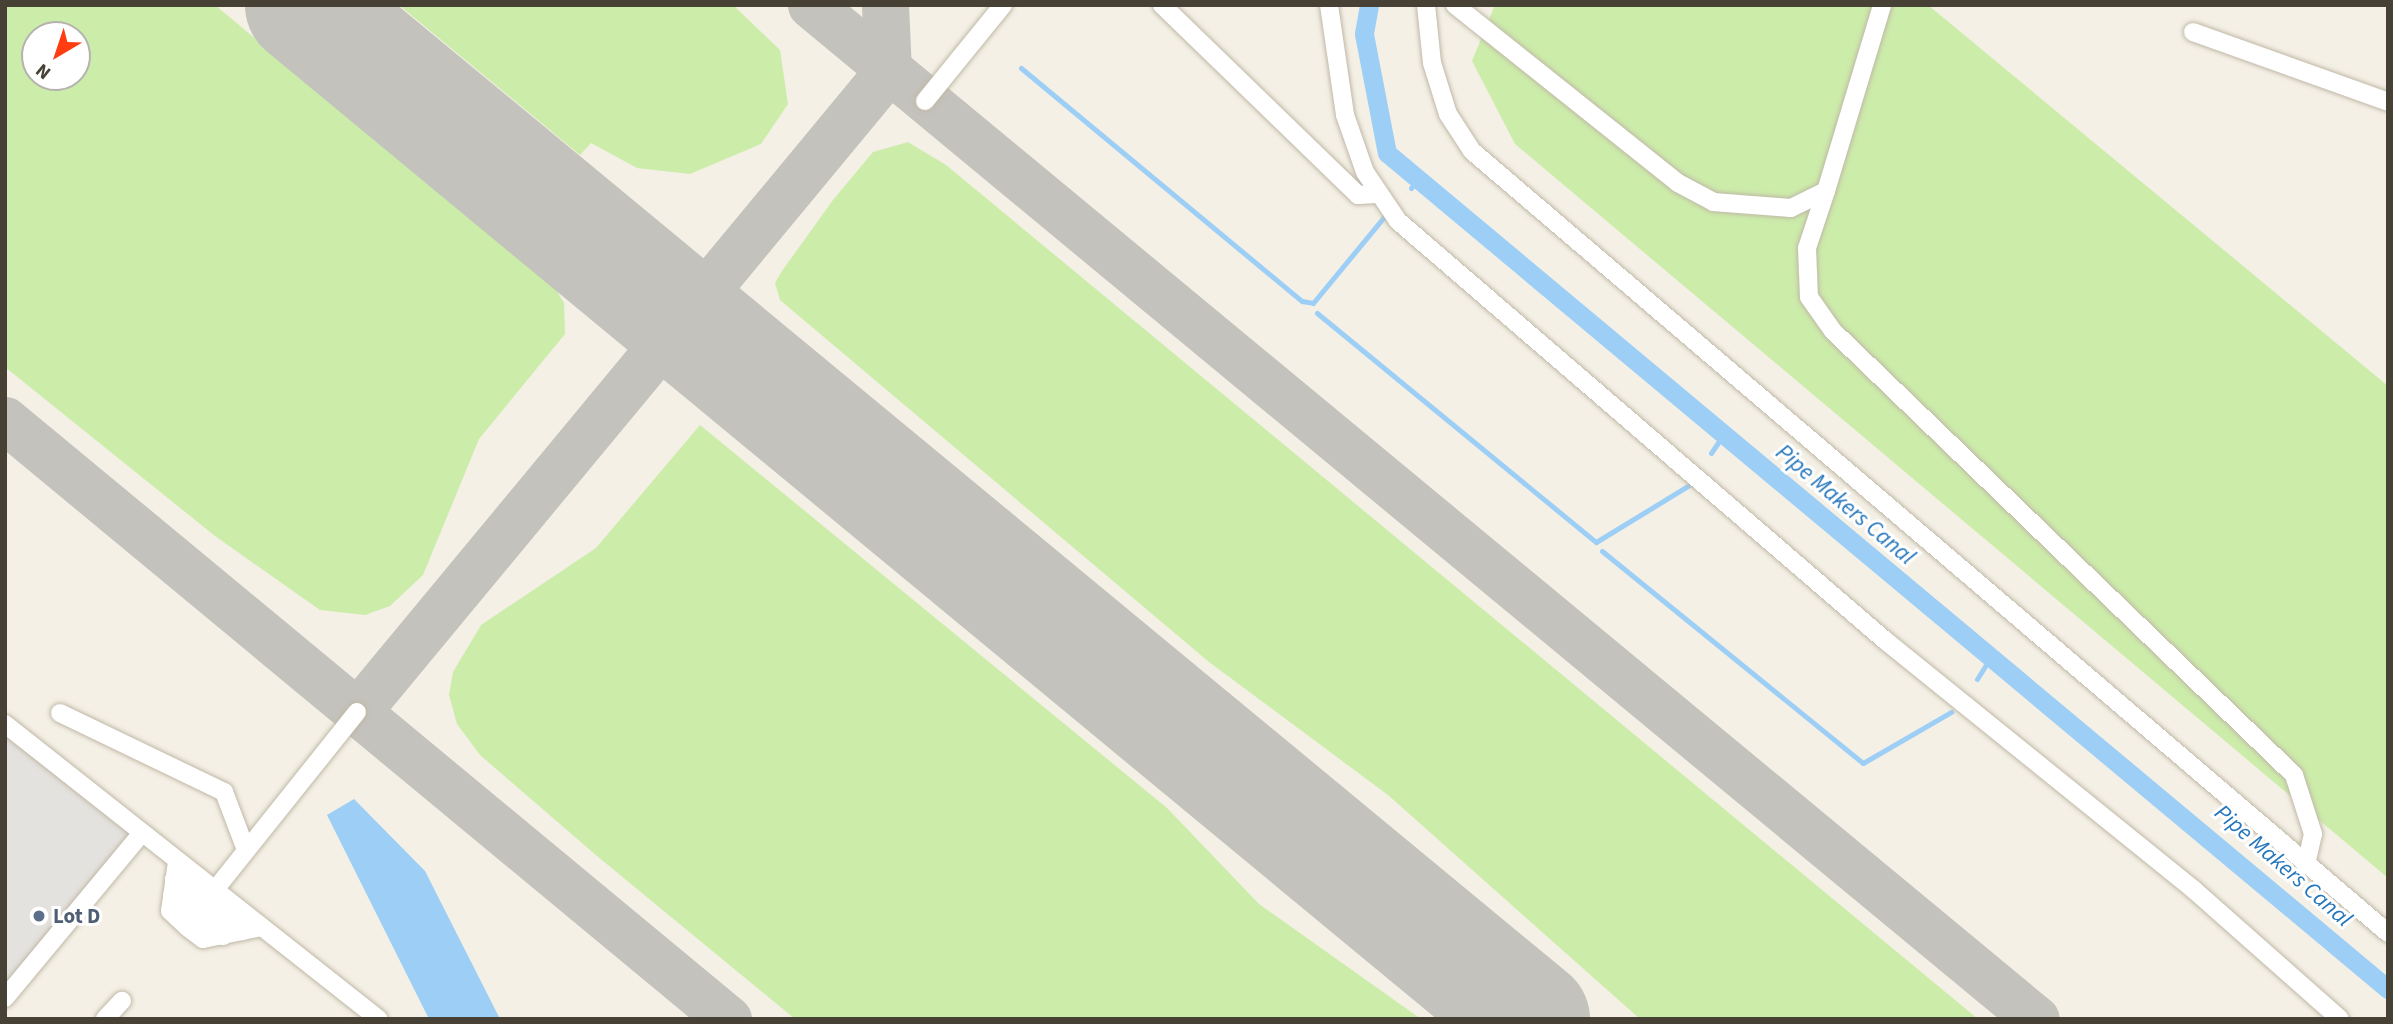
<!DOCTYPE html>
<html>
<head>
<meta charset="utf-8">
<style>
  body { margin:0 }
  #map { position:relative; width:2393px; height:1024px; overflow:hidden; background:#f4f0e5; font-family:"Source Sans 3",sans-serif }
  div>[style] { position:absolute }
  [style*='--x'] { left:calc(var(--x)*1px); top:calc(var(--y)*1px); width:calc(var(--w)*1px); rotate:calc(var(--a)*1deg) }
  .green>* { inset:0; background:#ccecaa }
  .parking>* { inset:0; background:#e4e2de }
  .water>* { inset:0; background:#9ccef6 }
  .stream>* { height:5px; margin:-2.5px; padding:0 2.5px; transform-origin:2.5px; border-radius:2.5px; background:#9ccef6 }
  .canal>* { height:19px; margin:-9.5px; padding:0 9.5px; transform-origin:9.5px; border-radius:9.5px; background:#9ccef6 }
  .taxiway>* { height:47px; margin:-23.5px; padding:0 23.5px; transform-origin:23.5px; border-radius:23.5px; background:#c4c2bd }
  .runway>* { height:119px; margin:-59.5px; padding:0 59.5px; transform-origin:59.5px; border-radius:59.5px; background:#c4c2bd }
  .roads { filter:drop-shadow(0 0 2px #c0b8a7) drop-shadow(0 0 2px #c0b8a7) }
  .minor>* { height:18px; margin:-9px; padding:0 9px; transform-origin:9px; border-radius:9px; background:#fff }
  .dots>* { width:19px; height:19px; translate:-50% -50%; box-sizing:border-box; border:4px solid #fff; border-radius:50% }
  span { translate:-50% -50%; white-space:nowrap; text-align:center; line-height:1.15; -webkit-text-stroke:6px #fff; paint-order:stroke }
  .service-label { font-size:21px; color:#4e5e75; font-weight:700 }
  .left { translate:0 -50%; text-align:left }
  .water-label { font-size:23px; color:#2576bb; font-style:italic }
  .frame { position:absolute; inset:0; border:7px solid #474034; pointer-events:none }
  .north { position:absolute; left:21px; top:21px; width:70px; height:70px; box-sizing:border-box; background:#fff; border:2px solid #b5b3ae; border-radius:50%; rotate:219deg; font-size:19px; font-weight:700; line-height:28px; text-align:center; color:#474034 }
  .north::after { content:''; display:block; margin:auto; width:24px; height:32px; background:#ff3d11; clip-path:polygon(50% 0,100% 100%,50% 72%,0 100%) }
</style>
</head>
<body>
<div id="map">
  <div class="green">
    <i style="clip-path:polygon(evenodd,5px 5px,215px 5px,555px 288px,564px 303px,565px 334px,479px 439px,423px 575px,390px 606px,365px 615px,320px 610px,215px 536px,5px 367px,5px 5px,35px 35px,77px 35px,77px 77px,35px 77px,35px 35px)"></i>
    <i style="clip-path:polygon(399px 5px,733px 5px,780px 50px,788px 104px,761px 144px,690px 174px,637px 168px,591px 143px,580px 155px)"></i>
    <i style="clip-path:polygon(1495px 5px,1928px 5px,2388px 386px,2388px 878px,1515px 144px,1472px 61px)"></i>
    <i style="clip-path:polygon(908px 142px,946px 165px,1978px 1019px,1640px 1019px,1388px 795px,1209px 662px,780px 300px,775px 283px,782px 271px,833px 200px,873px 152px)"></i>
    <i style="clip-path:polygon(700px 425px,1167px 808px,1259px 904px,1421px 1019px,795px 1019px,597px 856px,480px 755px,457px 724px,449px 695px,453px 672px,481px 625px,596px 548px)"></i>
  </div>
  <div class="parking">
    <i style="clip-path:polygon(5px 723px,141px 834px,5px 998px)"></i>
  </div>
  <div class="water">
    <i style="clip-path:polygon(354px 799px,425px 871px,500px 1019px,429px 1019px,327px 815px)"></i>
  </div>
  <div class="stream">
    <i style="--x:1021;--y:68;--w:365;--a:39.7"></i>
    <i style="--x:1302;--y:301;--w:11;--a:10"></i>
    <i style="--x:1313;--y:303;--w:112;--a:-50.5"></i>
    <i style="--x:1411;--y:188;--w:12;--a:-55"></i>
    <i style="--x:1317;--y:313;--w:361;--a:39.4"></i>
    <i style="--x:1596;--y:542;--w:111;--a:-31.4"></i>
    <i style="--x:1711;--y:453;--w:22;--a:-56"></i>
    <i style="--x:1602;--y:551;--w:336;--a:39.1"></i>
    <i style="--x:1863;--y:763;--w:102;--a:-30.1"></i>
    <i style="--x:1977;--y:679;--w:26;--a:-58"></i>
  </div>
  <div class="canal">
    <i style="--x:1369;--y:5;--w:29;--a:100"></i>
    <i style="--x:1364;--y:34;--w:121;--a:79.1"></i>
    <i style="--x:1387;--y:153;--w:1304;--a:39.87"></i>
  </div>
  <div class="taxiway">
    <i style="--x:811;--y:5;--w:1590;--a:39.62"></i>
    <i style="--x:5;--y:420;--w:939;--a:39.64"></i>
    <i style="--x:357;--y:712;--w:832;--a:-50.36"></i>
    <i style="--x:888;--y:71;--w:66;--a:-92.6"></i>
  </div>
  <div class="runway">
    <i style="--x:304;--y:5;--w:1591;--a:39.59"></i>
  </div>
  <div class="roads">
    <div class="minor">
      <i style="--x:1162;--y:5;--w:273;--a:44.1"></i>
      <i style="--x:1358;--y:195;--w:19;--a:-3"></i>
      <i style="--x:1329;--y:5;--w:111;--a:81.7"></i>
      <i style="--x:1345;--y:115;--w:60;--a:70.7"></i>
      <i style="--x:1365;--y:172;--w:59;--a:56"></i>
      <i style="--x:1398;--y:221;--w:645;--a:40.73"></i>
      <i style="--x:1887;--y:642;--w:393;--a:38.9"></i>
      <i style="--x:2193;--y:889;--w:196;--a:41.5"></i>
      <i style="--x:1426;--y:5;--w:58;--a:84.1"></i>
      <i style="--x:1432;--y:63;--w:53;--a:72.6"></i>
      <i style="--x:1448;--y:114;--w:44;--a:57"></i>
      <i style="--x:1472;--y:151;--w:1204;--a:40.49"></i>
      <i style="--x:1455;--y:5;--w:285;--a:38.6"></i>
      <i style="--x:1678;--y:183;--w:40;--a:28"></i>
      <i style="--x:1713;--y:202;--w:78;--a:4.4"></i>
      <i style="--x:1791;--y:208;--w:39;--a:-26"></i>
      <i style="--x:1826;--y:191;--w:194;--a:-73.2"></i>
      <i style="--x:2193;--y:32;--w:207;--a:19.7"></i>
      <i style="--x:925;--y:101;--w:124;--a:-50.9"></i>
      <i style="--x:1826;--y:191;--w:60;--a:108.4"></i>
      <i style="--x:1807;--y:248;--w:49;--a:87.7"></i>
      <i style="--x:1809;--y:297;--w:42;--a:54.8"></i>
      <i style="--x:1833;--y:331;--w:640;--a:43.92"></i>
      <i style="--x:2294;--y:775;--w:62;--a:72.1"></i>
      <i style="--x:2313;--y:834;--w:32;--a:103"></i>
      <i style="--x:60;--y:713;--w:182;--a:25.7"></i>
      <i style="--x:224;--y:792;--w:62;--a:69.2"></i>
      <i style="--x:5;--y:724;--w:476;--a:38.3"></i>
      <i style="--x:177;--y:862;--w:49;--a:98.1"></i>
      <i style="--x:170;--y:911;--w:23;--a:43"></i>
      <i style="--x:187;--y:927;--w:20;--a:37"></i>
      <i style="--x:203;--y:939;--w:60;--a:-11.5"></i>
      <i style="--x:174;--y:879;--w:86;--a:37.4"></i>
      <i style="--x:214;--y:891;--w:229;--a:-51.4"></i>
      <i style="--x:172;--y:896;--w:65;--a:38.1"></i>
      <i style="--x:5;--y:998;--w:213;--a:-50.3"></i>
      <i style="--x:105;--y:1019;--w:25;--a:-47"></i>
    </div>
  </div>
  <div class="dots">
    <i style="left:39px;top:916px;background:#5c6f8a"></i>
  </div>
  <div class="service-label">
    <span class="left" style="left:53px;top:916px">Lot D</span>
  </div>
  <div class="water-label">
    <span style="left:1845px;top:505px;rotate:40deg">Pipe Makers Canal</span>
    <span style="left:2283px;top:866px;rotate:41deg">Pipe Makers Canal</span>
  </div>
  <div class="frame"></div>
  <div class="north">N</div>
</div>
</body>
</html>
